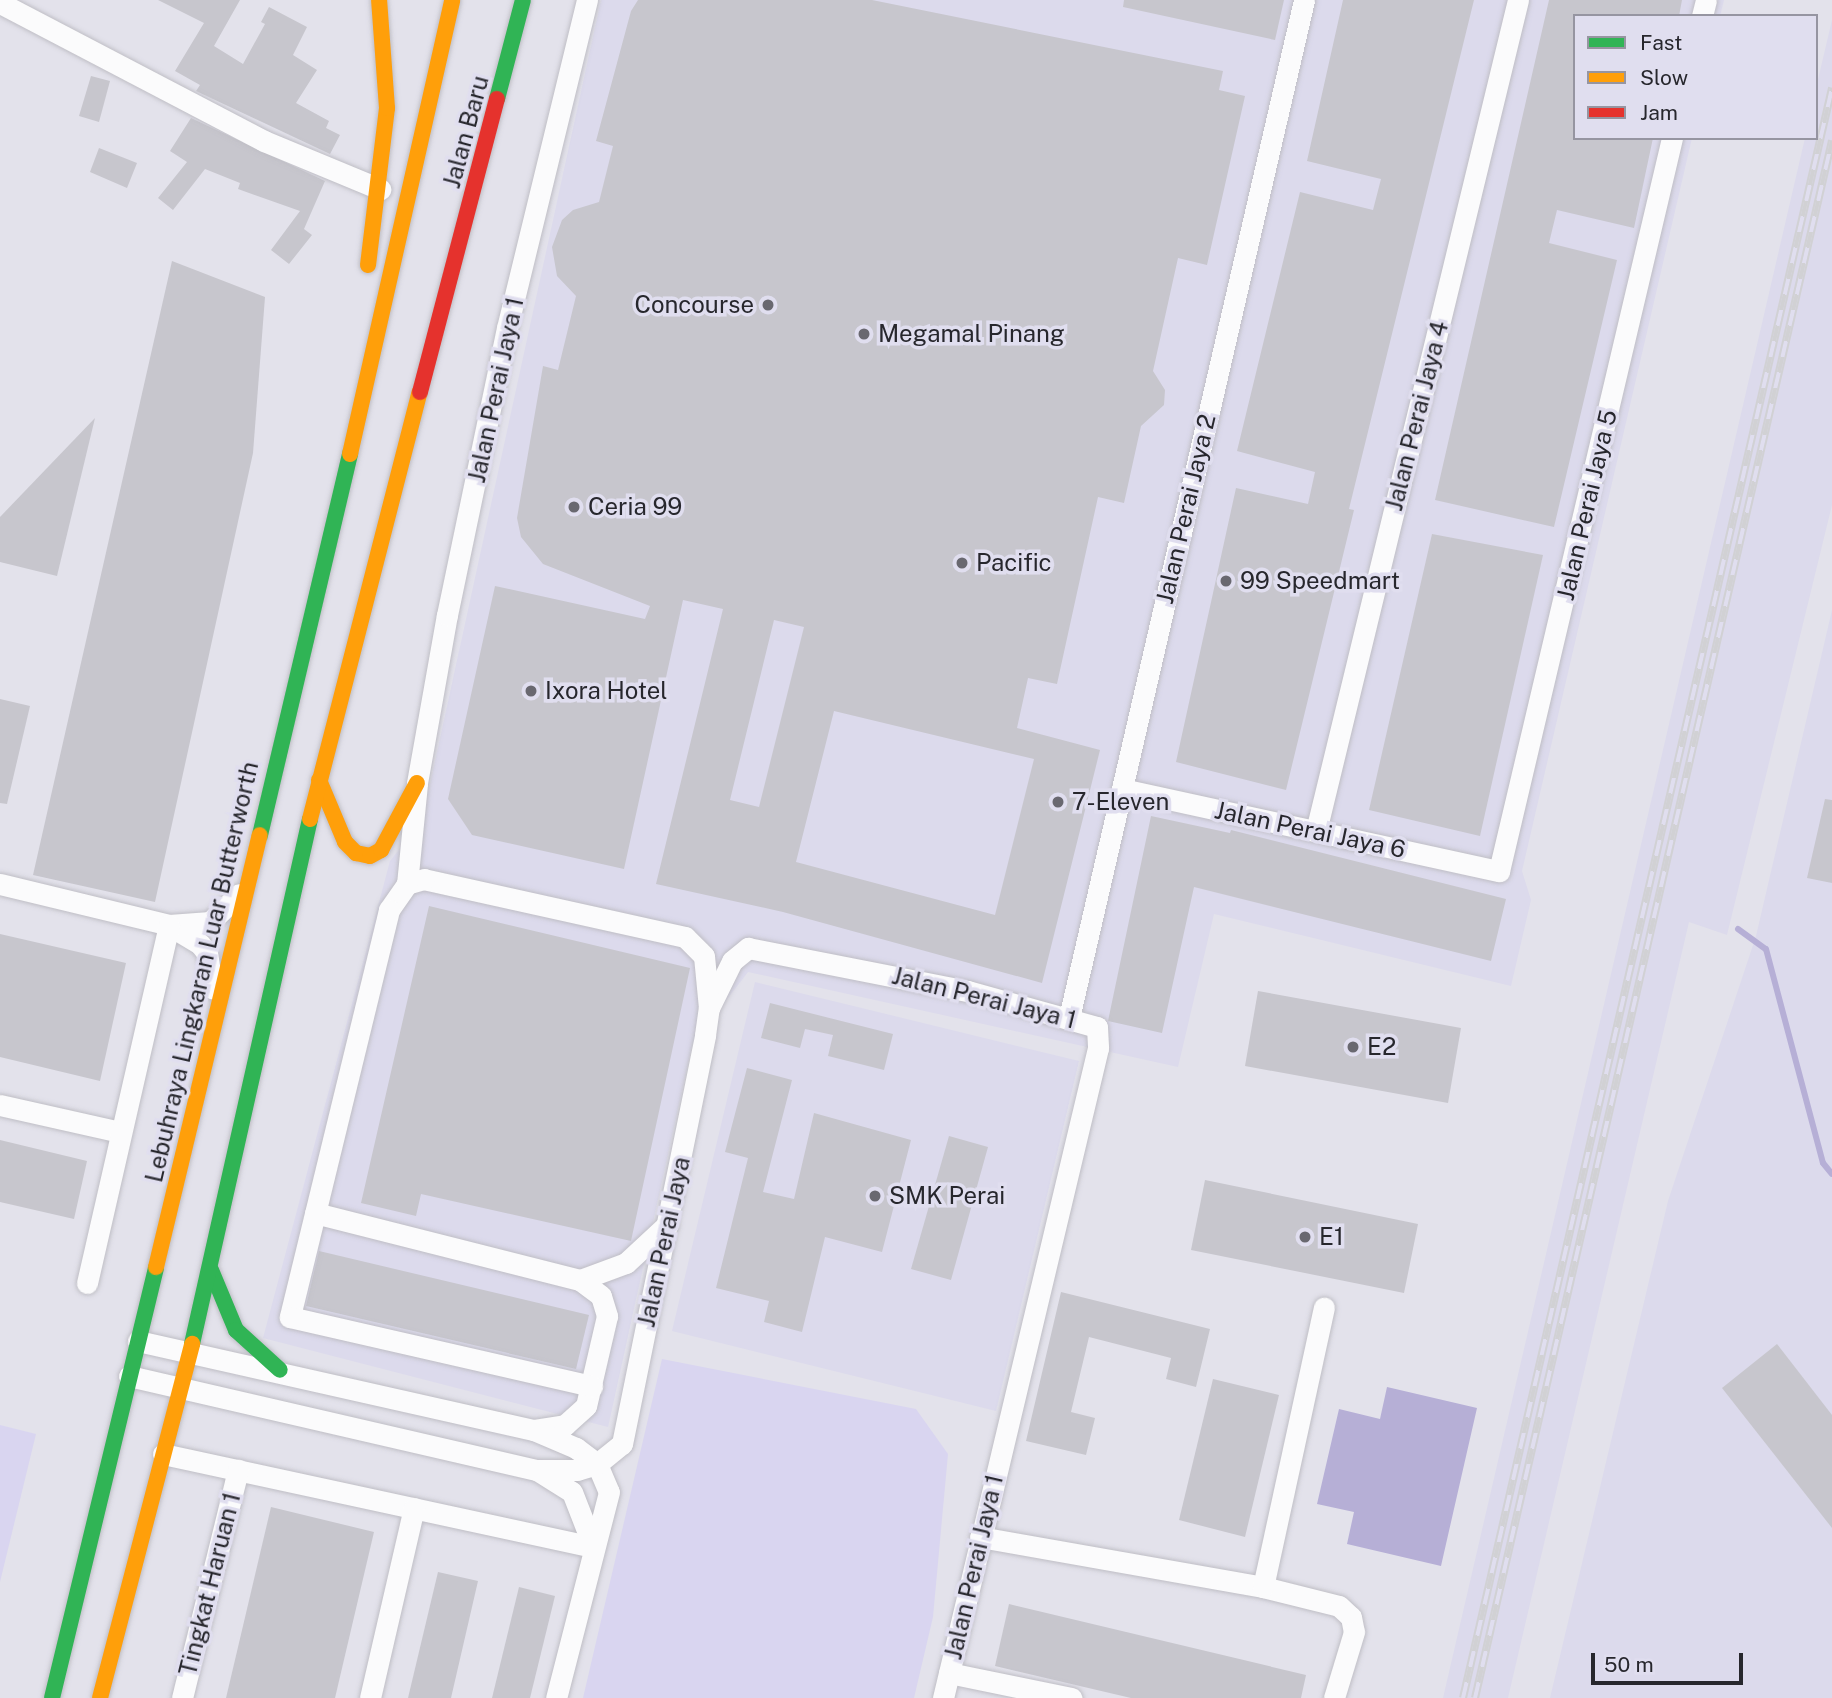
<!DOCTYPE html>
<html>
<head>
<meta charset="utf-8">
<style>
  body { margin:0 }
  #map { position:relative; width:1832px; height:1698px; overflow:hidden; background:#e3e2eb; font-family:"Public Sans",sans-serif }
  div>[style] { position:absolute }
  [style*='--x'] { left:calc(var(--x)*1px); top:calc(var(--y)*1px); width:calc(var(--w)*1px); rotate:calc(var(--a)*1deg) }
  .built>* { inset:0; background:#dcdaec }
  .green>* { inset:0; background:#d9d5f0 }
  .water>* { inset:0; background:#b6afd6 }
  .stream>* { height:6px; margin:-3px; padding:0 3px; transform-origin:3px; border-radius:3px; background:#b6afd6 }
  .building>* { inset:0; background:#c7c6cd }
  .roads { filter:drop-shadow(0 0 2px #bfbec5) drop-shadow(0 0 2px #bfbec5) }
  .street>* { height:21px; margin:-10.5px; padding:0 10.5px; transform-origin:10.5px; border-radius:10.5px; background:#fbfbfc }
  .fast>* { height:16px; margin:-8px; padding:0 8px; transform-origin:8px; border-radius:8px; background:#30b455 }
  .slow>* { height:16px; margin:-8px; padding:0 8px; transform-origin:8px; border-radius:8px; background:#ff9f0a }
  .jam>* { height:16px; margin:-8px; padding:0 8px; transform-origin:8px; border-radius:8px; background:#e5322d }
  .rail>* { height:8px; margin-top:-4px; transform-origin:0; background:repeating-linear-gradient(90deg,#e0deef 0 16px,#d1d1d4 0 32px); box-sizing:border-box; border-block:2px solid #d1d1d4 }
  .dots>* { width:19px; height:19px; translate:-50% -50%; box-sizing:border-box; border:4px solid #e0deef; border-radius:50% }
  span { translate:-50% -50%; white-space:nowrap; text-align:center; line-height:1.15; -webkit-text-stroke:7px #e0deef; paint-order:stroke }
  .street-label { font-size:24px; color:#27272d }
  .poi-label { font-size:24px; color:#27272d }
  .right { translate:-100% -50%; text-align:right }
  .left { translate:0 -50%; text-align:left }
  .legend { position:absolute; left:1573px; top:14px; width:245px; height:126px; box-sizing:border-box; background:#e0deef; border:2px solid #9695a1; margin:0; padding:9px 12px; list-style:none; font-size:21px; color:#27272d }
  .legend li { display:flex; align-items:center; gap:14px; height:35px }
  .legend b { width:35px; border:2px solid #9695a1 }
  .scale { position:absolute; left:1591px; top:1653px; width:152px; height:32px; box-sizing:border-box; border:4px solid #27272d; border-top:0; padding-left:9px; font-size:21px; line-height:24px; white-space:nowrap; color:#27272d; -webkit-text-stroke:5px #e0deef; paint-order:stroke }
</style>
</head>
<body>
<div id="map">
  <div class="built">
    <i style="clip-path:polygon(601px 0,1724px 0,1720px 16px,1575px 16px,1575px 138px,1692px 138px,1522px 871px,1531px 900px,1511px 986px,1214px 914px,1178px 1067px,748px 972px,692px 1045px,608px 1427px,263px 1338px,390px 861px,422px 821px)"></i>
    <i style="clip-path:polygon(1832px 20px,1832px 505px,1727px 935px,1689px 922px,1508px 1698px,1443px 1698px,1805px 138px,1816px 138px,1816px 88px)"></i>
    <i style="clip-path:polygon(1832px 610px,1832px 1698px,1550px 1698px,1668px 1201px,1756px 936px)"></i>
    <i style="clip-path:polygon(755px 982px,1079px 1061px,996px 1411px,672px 1331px)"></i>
  </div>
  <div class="green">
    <i style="clip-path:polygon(662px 1359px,916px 1409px,948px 1454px,933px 1617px,914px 1698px,583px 1698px)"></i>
    <i style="clip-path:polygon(0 1425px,36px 1434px,0 1582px)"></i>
  </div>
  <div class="water">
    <i style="clip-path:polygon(1387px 1387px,1477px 1408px,1441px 1566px,1347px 1544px,1354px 1512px,1317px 1504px,1339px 1409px,1380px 1419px)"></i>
  </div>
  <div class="stream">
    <i style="--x:1738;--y:929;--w:34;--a:36"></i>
    <i style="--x:1766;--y:949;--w:221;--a:75.1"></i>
    <i style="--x:1823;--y:1163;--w:14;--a:51"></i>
  </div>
  <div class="building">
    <i style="clip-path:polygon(158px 0,240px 0,214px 46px,243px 64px,265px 24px,261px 22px,269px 7px,307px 27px,293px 55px,317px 70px,296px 103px,329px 121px,326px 128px,340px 135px,330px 154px,196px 91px,200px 85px,175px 71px,204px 23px)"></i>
    <i style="clip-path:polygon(evenodd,638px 0,872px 0,1223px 71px,1219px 90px,1245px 96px,1207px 265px,1178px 258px,1153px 371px,1165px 390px,1164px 405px,1141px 426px,1124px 503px,1098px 497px,1057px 684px,1028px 678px,1017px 728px,1100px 750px,1042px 983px,783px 912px,656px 884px,723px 609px,683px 600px,624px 869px,472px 835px,448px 799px,495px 586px,645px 619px,650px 606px,543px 564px,521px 537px,517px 518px,543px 366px,558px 370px,576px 296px,557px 276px,552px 247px,562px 220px,573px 210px,599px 202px,613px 146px,596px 141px,631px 11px,638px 0,774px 620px,804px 627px,759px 807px,730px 800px,774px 620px,638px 0,834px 711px,1034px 759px,995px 915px,796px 862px,834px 711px)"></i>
    <i style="clip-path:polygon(1124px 0,1284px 0,1275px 40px,1123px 7px)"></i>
    <i style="clip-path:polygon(1343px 0,1474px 0,1349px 509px,1354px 510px,1286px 790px,1176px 762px,1236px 488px,1308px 504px,1315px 472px,1237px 451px,1300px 192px,1373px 210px,1381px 179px,1307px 161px)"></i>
    <i style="clip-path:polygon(1549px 0,1682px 0,1679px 16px,1575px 16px,1575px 138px,1653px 138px,1634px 228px,1557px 210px,1549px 243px,1617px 260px,1554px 527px,1435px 500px)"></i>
    <i style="clip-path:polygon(91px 76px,110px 81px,99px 122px,79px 116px)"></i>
    <i style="clip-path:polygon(191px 118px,325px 181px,304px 229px,312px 235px,289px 264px,271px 250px,300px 211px,238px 189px,240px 183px,205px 169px,173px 210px,158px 198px,187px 162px,170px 151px)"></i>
    <i style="clip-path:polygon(99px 148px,137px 163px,127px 188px,90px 172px)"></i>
    <i style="clip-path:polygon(172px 261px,265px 297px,253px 453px,155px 902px,33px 875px)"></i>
    <i style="clip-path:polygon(95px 418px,57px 576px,0 562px,0 517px)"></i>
    <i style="clip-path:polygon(1432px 534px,1543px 555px,1480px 836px,1369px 810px)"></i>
    <i style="clip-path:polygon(0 699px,30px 706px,7px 804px,0 803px)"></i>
    <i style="clip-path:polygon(1825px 799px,1832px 800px,1832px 883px,1807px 878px)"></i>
    <i style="clip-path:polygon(1151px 816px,1230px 833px,1231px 830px,1506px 899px,1491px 961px,1194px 887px,1162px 1033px,1108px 1021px)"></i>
    <i style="clip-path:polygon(429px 906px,690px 968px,631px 1241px,421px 1194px,416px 1216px,361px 1203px)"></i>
    <i style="clip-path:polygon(0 934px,126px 963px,100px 1081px,0 1057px)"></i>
    <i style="clip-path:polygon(1258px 991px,1461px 1028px,1448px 1103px,1245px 1066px)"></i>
    <i style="clip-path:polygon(770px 1003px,893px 1034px,884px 1070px,828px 1056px,833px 1035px,805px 1029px,800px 1048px,761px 1038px)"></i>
    <i style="clip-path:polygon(747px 1068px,792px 1080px,763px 1192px,794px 1199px,814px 1113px,911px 1140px,882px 1252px,825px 1237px,802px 1332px,764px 1322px,769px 1301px,716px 1288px,748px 1158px,725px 1152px)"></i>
    <i style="clip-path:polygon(949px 1136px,988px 1147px,951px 1280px,911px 1269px)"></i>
    <i style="clip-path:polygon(0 1140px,87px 1161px,74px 1219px,0 1202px)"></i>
    <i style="clip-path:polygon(1205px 1180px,1418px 1224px,1404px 1293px,1191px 1250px)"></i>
    <i style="clip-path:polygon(319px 1251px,589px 1315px,576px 1369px,306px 1306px)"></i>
    <i style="clip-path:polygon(1061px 1292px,1210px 1329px,1196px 1387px,1166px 1379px,1171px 1358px,1089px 1337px,1071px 1412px,1095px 1418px,1086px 1455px,1026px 1441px)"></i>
    <i style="clip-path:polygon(1777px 1344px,1832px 1415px,1832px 1528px,1722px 1388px)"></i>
    <i style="clip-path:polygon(1213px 1379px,1279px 1395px,1245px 1537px,1179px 1520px)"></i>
    <i style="clip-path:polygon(271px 1507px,374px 1532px,335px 1698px,226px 1698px)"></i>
    <i style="clip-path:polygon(438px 1572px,478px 1581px,451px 1698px,408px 1698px)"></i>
    <i style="clip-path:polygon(519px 1587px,555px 1596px,530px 1698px,492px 1698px)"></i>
    <i style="clip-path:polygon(1009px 1604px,1306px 1675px,1301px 1698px,1131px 1698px,995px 1666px)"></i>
  </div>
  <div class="roads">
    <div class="street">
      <i style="--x:0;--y:3;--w:298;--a:27.6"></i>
      <i style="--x:264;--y:141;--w:126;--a:22.5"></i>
      <i style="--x:1702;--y:16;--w:16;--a:-76"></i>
      <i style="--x:1122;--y:789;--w:386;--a:12.3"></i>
      <i style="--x:1499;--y:871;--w:753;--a:-76.72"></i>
      <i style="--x:1316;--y:831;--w:855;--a:-76.34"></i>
      <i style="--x:0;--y:884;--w:174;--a:13.6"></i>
      <i style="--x:169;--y:925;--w:41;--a:-4.2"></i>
      <i style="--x:210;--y:922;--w:40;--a:-44"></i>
      <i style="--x:407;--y:884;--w:101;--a:-84.3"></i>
      <i style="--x:417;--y:783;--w:171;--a:-79.9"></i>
      <i style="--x:447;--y:615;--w:293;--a:-78.2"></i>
      <i style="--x:507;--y:328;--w:338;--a:-76.3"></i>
      <i style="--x:170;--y:926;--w:35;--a:31"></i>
      <i style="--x:200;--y:944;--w:11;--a:52"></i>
      <i style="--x:207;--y:953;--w:36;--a:81"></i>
      <i style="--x:710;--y:1006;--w:50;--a:-63.9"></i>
      <i style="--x:732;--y:961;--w:21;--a:-39"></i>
      <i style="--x:748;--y:948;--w:224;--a:11.1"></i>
      <i style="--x:968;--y:991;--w:134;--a:15.6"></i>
      <i style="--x:1097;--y:1027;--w:21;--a:87"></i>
      <i style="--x:1098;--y:1048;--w:668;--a:103.41"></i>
      <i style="--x:1069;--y:1018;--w:1045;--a:-77"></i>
      <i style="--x:0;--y:1105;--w:123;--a:12.7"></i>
      <i style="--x:315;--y:1213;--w:273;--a:14.2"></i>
      <i style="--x:580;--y:1280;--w:26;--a:37"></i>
      <i style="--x:601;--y:1296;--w:21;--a:73"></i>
      <i style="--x:607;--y:1316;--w:92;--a:103.1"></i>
      <i style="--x:586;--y:1406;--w:28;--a:138"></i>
      <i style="--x:565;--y:1425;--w:31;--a:171"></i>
      <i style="--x:580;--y:1280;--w:49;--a:-20.3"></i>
      <i style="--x:626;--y:1263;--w:57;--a:-42.9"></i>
      <i style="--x:87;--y:1283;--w:367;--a:-77.1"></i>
      <i style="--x:138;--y:1341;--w:406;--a:12.7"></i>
      <i style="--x:534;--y:1430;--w:46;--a:23.2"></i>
      <i style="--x:576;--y:1448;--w:26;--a:37"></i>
      <i style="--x:597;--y:1464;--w:30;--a:67"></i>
      <i style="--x:609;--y:1492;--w:213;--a:104.4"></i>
      <i style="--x:129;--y:1376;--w:419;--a:13"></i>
      <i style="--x:537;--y:1470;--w:40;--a:0"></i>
      <i style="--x:577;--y:1470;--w:21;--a:-17"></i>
      <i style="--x:597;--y:1464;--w:32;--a:-39"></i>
      <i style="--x:622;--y:1444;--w:417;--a:-78.5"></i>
      <i style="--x:705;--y:1035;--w:27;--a:-82"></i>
      <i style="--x:709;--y:1008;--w:52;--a:-95.5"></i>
      <i style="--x:704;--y:956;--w:27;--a:-135"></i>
      <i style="--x:685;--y:937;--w:267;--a:-167.5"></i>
      <i style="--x:424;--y:879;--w:18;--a:164"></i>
      <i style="--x:407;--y:884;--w:32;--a:125"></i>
      <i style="--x:389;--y:910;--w:419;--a:103.7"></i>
      <i style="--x:290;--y:1317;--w:310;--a:12.9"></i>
      <i style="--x:163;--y:1454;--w:440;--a:12.2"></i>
      <i style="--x:537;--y:1470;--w:41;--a:32.2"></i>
      <i style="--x:572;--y:1492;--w:58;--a:68.7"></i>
      <i style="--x:980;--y:1537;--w:287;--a:10"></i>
      <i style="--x:1263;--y:1587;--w:78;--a:14"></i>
      <i style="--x:1339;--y:1606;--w:16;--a:43"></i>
      <i style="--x:1351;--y:1617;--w:15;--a:79"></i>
      <i style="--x:1354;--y:1632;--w:69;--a:106.9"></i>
      <i style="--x:1263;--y:1587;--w:286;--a:-77.7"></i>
      <i style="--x:949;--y:1673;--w:125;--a:11.6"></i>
      <i style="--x:182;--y:1698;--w:235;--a:-76.2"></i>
      <i style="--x:370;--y:1698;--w:195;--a:-77"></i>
    </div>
    <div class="fast">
      <i style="--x:497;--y:99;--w:102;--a:-75.3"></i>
      <i style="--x:260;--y:835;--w:391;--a:-76.7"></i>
      <i style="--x:211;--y:1270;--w:65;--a:67.4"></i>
      <i style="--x:236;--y:1330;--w:59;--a:42.3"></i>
      <i style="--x:192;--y:1344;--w:538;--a:-77.33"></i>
      <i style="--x:52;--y:1698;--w:443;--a:-76.4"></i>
    </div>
    <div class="slow">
      <i style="--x:368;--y:265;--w:158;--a:-83.1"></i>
      <i style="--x:387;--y:108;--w:108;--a:-94.2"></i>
      <i style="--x:350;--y:454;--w:465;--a:-77.3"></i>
      <i style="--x:319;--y:780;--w:67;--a:67.2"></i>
      <i style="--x:345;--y:842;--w:16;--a:45"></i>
      <i style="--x:356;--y:853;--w:14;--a:12"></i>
      <i style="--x:370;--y:856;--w:13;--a:-29"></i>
      <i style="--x:381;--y:850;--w:76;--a:-61.8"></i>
      <i style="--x:310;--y:819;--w:441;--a:-75.6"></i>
      <i style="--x:156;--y:1267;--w:444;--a:-76.5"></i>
      <i style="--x:100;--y:1698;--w:366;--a:-75.4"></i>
    </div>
    <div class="jam">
      <i style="--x:420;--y:392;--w:303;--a:-75.3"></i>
    </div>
  </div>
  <div class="rail">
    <i style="--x:1463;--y:1698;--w:1652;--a:-77.09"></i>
    <i style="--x:1475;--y:1698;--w:1598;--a:-77.09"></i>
  </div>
  <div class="dots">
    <i style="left:768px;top:305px;background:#696870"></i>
    <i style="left:864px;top:334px;background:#696870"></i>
    <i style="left:574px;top:507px;background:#696870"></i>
    <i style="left:962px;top:563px;background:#696870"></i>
    <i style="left:1226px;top:581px;background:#696870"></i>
    <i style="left:531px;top:691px;background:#696870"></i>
    <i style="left:1058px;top:802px;background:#696870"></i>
    <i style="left:1353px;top:1047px;background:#696870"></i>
    <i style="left:875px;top:1196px;background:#696870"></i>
    <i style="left:1305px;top:1237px;background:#696870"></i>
  </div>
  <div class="street-label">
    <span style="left:466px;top:132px;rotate:-75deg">Jalan Baru</span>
    <span style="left:496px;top:390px;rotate:-78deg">Jalan Perai Jaya 1</span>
    <span style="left:1417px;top:416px;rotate:-76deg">Jalan Perai Jaya 4</span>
    <span style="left:1587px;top:505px;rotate:-77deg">Jalan Perai Jaya 5</span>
    <span style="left:1186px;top:509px;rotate:-77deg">Jalan Perai Jaya 2</span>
    <span style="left:1310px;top:830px;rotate:12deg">Jalan Perai Jaya 6</span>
    <span style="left:202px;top:972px;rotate:-77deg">Lebuhraya Lingkaran Luar Butterworth</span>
    <span style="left:984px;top:998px;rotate:14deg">Jalan Perai Jaya 1</span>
    <span style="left:664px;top:1242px;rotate:-78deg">Jalan Perai Jaya</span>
    <span style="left:974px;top:1567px;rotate:-77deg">Jalan Perai Jaya 1</span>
    <span style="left:210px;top:1584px;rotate:-76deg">Tingkat Haruan 1</span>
  </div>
  <div class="poi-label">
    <span class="right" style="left:754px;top:305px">Concourse</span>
    <span class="left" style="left:878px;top:334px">Megamal Pinang</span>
    <span class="left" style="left:588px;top:507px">Ceria 99</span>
    <span class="left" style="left:976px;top:563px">Pacific</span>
    <span class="left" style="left:1240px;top:581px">99 Speedmart</span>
    <span class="left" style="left:545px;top:691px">Ixora Hotel</span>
    <span class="left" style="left:1072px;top:802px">7-Eleven</span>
    <span class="left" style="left:1367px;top:1047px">E2</span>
    <span class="left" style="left:889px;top:1196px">SMK Perai</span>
    <span class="left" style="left:1319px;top:1237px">E1</span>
  </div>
  <ul class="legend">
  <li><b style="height:9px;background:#30b455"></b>Fast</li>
  <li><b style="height:9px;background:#ff9f0a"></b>Slow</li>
  <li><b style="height:9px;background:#e5322d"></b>Jam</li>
  </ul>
  <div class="scale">50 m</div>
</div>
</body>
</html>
